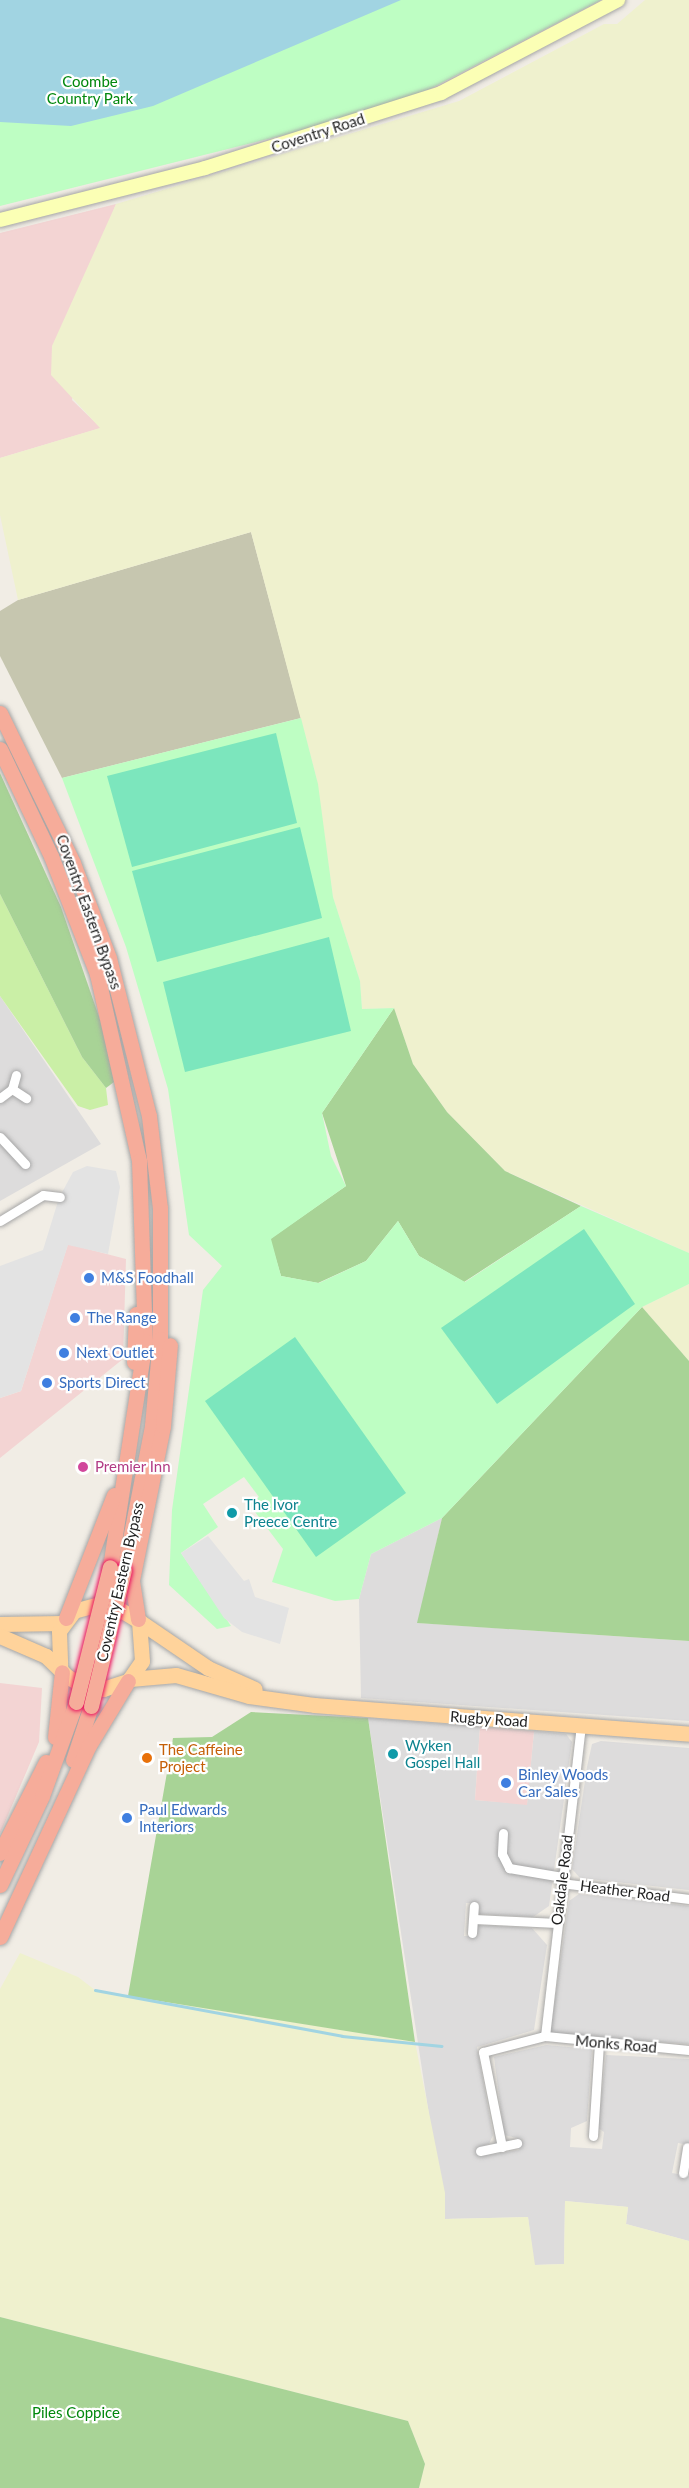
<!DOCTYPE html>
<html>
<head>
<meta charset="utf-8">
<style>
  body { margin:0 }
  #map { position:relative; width:689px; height:2488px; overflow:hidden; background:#f1ede5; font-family:Lato,sans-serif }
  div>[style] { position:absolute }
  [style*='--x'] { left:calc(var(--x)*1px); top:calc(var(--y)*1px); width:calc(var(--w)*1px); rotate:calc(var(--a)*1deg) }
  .residential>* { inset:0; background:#dddcdc }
  .commercial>* { inset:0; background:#f3d4d3 }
  .construction>* { inset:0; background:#c6c6af }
  .farmland>* { inset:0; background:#eff1ce }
  .grass>* { inset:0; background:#caefa6 }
  .forest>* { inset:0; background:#a8d396 }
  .park>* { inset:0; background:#befec3 }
  .pitch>* { inset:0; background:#7ce6bd }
  .parking>* { inset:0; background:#e3e3e3 }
  .water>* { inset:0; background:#a1d4e2 }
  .stream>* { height:3px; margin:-1.5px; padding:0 1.5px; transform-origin:1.5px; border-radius:1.5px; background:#a1d4e2 }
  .roads { filter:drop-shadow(0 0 2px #a6a6a6) drop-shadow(0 0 2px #a6a6a6) }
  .minor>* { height:9px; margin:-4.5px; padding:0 4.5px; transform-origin:4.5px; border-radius:4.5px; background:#fff }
  .secondary>* { height:14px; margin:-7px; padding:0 7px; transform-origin:7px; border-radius:7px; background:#fbffb5 }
  .primary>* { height:15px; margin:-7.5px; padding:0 7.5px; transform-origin:7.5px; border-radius:7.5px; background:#ffd39b }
  .trunk>* { height:15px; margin:-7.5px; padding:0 7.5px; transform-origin:7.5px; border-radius:7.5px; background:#f6ac9a }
  .bridges { filter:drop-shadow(0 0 2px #ea1760) drop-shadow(0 0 2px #ea1760) }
  .trunk-bridge>* { height:15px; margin:-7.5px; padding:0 7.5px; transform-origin:7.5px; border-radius:7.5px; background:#f6ac9a }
  .dots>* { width:16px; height:16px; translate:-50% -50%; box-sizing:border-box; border:3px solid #fff; border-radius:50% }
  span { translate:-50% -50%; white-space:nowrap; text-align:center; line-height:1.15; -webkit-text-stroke:4.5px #fff; paint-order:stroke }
  .park-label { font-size:15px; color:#02880d }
  .street-label { font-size:15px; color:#1f1f1f }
  .shop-label { font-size:15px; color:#366cbe }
  .left { translate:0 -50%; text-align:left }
  .hotel-label { font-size:15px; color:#b23c85 }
  .culture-label { font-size:15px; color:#0d838f }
  .food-label { font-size:15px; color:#c56008 }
</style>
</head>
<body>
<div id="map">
  <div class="residential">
    <i style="clip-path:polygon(0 996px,101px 1144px,0 1201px)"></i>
    <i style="clip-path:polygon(442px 1518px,418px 1623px,689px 1641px,689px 1721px,361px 1698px,359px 1599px,371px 1554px)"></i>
    <i style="clip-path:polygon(368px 1718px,480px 1727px,475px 1800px,527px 1804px,534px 1731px,566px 1734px,572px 1742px,549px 1906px,533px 1917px,479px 1914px,479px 1903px,466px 1903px,464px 1936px,477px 1936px,478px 1925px,532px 1928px,547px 1945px,534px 2030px,477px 2047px,493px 2135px,489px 2144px,479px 2147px,481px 2156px,519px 2150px,517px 2138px,504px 2135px,494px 2057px,546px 2045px,592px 2049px,587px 2121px,571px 2128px,570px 2147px,602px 2149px,604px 2132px,598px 2128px,606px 2055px,689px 2059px,689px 2145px,678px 2143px,672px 2173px,689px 2176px,689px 2241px,626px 2224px,628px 2207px,565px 2201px,564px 2264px,534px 2265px,528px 2217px,445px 2219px)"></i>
    <i style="clip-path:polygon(601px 1741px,689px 1748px,689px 1890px,580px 1878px,572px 1869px,587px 1767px,592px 1744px)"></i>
    <i style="clip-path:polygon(579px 1894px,689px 1906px,689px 2044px,550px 2034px,569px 1901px)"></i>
  </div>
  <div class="commercial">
    <i style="clip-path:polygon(116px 204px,94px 263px,72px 400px,101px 428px,0 458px,0 233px)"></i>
    <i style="clip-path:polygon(68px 1244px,126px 1259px,123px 1359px,0 1458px,0 1398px,21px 1391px)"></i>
    <i style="clip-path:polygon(0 1683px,42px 1688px,39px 1742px,0 1834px)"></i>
    <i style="clip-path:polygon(480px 1727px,534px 1731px,527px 1805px,475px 1800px)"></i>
  </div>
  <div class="construction">
    <i style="clip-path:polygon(251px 532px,301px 718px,62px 778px,0 656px,0 611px,18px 600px)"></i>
  </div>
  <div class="farmland">
    <i style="clip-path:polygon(645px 0,689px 0,689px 1253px,505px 1171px,447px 1112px,413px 1064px,394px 1008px,362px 1009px,360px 981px,333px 897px,316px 776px,251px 532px,18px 600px,0 515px,0 458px,100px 428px,51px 375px,52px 346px,116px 204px,459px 101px,604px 24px,617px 24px)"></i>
    <i style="clip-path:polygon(689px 1284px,689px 1361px,642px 1307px)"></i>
    <i style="clip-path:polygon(20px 1953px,78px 1977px,95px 1990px,415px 2042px,445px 2193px,445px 2219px,528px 2217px,535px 2265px,564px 2264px,565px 2201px,628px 2207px,626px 2224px,689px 2241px,689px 2488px,419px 2488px,425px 2464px,408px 2421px,0 2317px,0 1989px)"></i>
  </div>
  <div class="grass">
    <i style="clip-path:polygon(0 894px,82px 1057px,106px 1088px,108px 1105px,90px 1110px,78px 1106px,0 996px)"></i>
  </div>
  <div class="forest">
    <i style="clip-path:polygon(0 773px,61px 907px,104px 1031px,114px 1082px,106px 1088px,82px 1057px,0 894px)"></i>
    <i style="clip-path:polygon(394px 1008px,413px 1064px,447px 1112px,505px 1171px,581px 1206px,464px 1282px,419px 1256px,398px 1221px,366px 1261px,318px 1283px,281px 1276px,270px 1239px,346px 1186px,322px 1113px)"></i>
    <i style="clip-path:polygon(642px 1307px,689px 1361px,689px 1641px,417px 1623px,442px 1518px)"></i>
    <i style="clip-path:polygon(251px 1712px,368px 1718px,415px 2042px,128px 1996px,173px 1738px,212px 1737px)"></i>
    <i style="clip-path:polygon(0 2317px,408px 2421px,425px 2464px,419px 2488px,0 2488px)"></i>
  </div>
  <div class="park">
    <i style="clip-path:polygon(0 0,601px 0,430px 89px,340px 121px,0 206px)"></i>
    <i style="clip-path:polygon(301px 718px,318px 784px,333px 897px,360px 981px,362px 1009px,394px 1008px,322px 1113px,331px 1156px,346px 1186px,271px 1239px,281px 1276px,319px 1283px,366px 1261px,398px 1221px,419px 1256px,465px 1282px,581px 1206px,689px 1253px,689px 1284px,642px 1307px,442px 1518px,371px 1554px,359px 1599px,335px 1601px,272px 1582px,283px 1549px,249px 1504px,259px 1497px,244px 1477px,203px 1504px,218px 1527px,181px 1553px,231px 1626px,217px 1629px,169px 1585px,172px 1510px,203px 1290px,222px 1266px,189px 1235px,168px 1089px,126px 947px,62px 778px)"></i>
  </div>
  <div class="pitch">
    <i style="clip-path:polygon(276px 733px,297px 823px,132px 867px,107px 776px)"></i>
    <i style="clip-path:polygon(300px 827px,322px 918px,157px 962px,132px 871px)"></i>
    <i style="clip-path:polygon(329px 937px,351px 1031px,185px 1072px,163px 982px)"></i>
    <i style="clip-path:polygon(584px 1229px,635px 1304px,497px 1404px,441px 1328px)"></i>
    <i style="clip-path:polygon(295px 1337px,406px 1493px,316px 1557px,205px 1401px)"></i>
  </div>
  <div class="parking">
    <i style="clip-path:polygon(87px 1166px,116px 1171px,120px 1187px,108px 1254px,68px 1245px,21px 1391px,0 1398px,0 1266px,43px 1250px,59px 1198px,73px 1172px)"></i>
    <i style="clip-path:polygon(208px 1536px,244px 1581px,249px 1579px,255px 1597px,289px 1608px,280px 1644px,242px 1632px,224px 1618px,181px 1553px)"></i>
  </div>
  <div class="water">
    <i style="clip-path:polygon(0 0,401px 0,153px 106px,71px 126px,0 122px)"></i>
  </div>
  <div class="stream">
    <i style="--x:95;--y:1990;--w:251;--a:10.5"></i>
    <i style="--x:342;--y:2036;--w:100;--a:5.7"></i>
  </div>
  <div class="roads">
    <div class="minor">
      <i style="--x:16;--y:1075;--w:15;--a:106"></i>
      <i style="--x:12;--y:1089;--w:17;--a:33"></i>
      <i style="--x:0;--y:1098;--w:15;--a:-37"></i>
      <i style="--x:0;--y:1137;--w:37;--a:47"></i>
      <i style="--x:0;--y:1221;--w:50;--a:-31.2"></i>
      <i style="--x:43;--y:1195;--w:17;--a:7"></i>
      <i style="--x:503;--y:1833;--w:21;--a:93"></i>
      <i style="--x:502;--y:1854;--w:16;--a:63"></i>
      <i style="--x:509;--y:1868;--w:54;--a:9.6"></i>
      <i style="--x:561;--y:1883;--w:129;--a:7.1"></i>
      <i style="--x:474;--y:1919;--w:83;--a:2.8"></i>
      <i style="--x:472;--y:1933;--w:27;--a:-86"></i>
      <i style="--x:545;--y:2036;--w:314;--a:-83.4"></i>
      <i style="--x:545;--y:2036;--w:145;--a:5.6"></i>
      <i style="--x:593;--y:2136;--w:94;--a:-86.3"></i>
      <i style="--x:502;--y:2147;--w:97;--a:-101.3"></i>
      <i style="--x:483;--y:2052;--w:64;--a:-14.5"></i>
      <i style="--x:480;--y:2151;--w:38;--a:-12"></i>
      <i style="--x:683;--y:2173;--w:26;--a:-81"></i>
    </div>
    <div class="secondary">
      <i style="--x:0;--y:220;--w:211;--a:-14.2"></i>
      <i style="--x:205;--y:168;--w:248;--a:-17.6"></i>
      <i style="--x:441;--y:93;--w:200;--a:-27.7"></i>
    </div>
    <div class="primary">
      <i style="--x:139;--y:1621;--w:83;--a:34.3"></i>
      <i style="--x:208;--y:1668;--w:51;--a:24.1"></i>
      <i style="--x:0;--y:1624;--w:63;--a:-0.9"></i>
      <i style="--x:0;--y:1636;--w:50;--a:23.5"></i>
      <i style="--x:46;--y:1656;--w:30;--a:44"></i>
      <i style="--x:68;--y:1677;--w:10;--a:29"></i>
      <i style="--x:77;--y:1682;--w:27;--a:15"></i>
      <i style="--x:103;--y:1689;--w:26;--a:-18"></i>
      <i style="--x:128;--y:1681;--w:24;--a:-55"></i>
      <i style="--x:142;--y:1661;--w:40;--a:-94.3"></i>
      <i style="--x:139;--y:1621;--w:37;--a:-149"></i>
      <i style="--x:107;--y:1602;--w:34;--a:165"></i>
      <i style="--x:74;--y:1611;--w:25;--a:127"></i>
      <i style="--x:59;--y:1631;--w:37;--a:88"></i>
      <i style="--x:130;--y:1679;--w:46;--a:-5"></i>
      <i style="--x:176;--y:1675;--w:76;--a:16"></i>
      <i style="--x:249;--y:1696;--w:67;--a:7.8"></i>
      <i style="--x:315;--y:1705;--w:375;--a:4.4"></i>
    </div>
    <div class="trunk">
      <i style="--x:0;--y:713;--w:167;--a:64"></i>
      <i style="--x:73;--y:863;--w:102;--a:69.2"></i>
      <i style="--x:109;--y:958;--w:163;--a:75.8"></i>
      <i style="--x:149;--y:1116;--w:93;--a:83.2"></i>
      <i style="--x:160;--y:1208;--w:131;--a:90"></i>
      <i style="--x:160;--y:1339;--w:87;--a:95.3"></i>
      <i style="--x:152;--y:1426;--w:147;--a:101"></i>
      <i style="--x:0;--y:749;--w:119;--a:64.5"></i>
      <i style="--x:51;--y:856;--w:127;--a:68.7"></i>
      <i style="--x:97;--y:974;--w:192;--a:77.3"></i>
      <i style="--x:139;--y:1161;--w:180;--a:88.1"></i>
      <i style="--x:145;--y:1341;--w:229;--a:98.8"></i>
      <i style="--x:134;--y:1362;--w:48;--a:-87.6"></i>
      <i style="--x:66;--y:1618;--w:132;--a:-68.7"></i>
      <i style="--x:138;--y:1619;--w:39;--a:-99"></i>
      <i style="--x:132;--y:1580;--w:157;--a:-78.6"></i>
      <i style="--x:163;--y:1426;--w:81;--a:-85.1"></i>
      <i style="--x:55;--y:1737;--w:65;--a:-83.9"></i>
      <i style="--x:73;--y:1760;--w:57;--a:-71.6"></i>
      <i style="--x:0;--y:1853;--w:102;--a:-63.2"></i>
      <i style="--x:0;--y:1885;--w:98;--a:-64.7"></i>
      <i style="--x:42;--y:1796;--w:100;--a:-70.1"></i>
      <i style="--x:0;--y:1937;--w:209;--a:-65.1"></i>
      <i style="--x:88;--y:1747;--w:77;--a:-58.8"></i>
    </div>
  </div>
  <div class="bridges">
    <div class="trunk-bridge">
      <i style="--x:76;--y:1702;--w:139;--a:-75.9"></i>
      <i style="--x:91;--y:1706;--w:140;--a:-76.4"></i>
    </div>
  </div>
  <div class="dots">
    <i style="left:89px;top:1278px;background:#3f7fe0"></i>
    <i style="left:75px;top:1318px;background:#3f7fe0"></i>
    <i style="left:64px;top:1353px;background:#3f7fe0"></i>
    <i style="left:47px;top:1383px;background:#3f7fe0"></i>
    <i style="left:83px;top:1467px;background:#d1479c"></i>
    <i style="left:232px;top:1513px;background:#0f9aa8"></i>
    <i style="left:393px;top:1754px;background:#0f9aa8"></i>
    <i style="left:147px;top:1758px;background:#e8710a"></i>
    <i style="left:506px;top:1783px;background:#3f7fe0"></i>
    <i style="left:127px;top:1818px;background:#3f7fe0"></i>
  </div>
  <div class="park-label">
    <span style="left:90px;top:90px">Coombe<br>Country Park</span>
    <span style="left:76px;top:2413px">Piles Coppice</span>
  </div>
  <div class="street-label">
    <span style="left:318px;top:133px;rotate:-18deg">Coventry Road</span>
    <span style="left:89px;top:912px;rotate:70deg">Coventry Eastern Bypass</span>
    <span style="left:120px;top:1582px;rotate:-77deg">Coventry Eastern Bypass</span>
    <span style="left:489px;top:1719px;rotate:4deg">Rugby Road</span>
    <span style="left:562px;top:1880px;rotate:-83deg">Oakdale Road</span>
    <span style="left:625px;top:1891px;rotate:7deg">Heather Road</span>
    <span style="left:616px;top:2044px;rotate:5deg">Monks Road</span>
  </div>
  <div class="shop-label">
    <span class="left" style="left:101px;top:1278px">M&amp;S Foodhall</span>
    <span class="left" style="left:87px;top:1318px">The Range</span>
    <span class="left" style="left:76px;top:1353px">Next Outlet</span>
    <span class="left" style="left:59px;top:1383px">Sports Direct</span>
    <span class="left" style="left:518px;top:1783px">Binley Woods<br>Car Sales</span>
    <span class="left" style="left:139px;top:1818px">Paul Edwards<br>Interiors</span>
  </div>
  <div class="hotel-label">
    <span class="left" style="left:95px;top:1467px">Premier Inn</span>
  </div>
  <div class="culture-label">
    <span class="left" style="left:244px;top:1513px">The Ivor<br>Preece Centre</span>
    <span class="left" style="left:405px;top:1754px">Wyken<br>Gospel Hall</span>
  </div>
  <div class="food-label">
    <span class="left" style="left:159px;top:1758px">The Caffeine<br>Project</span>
  </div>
</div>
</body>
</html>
